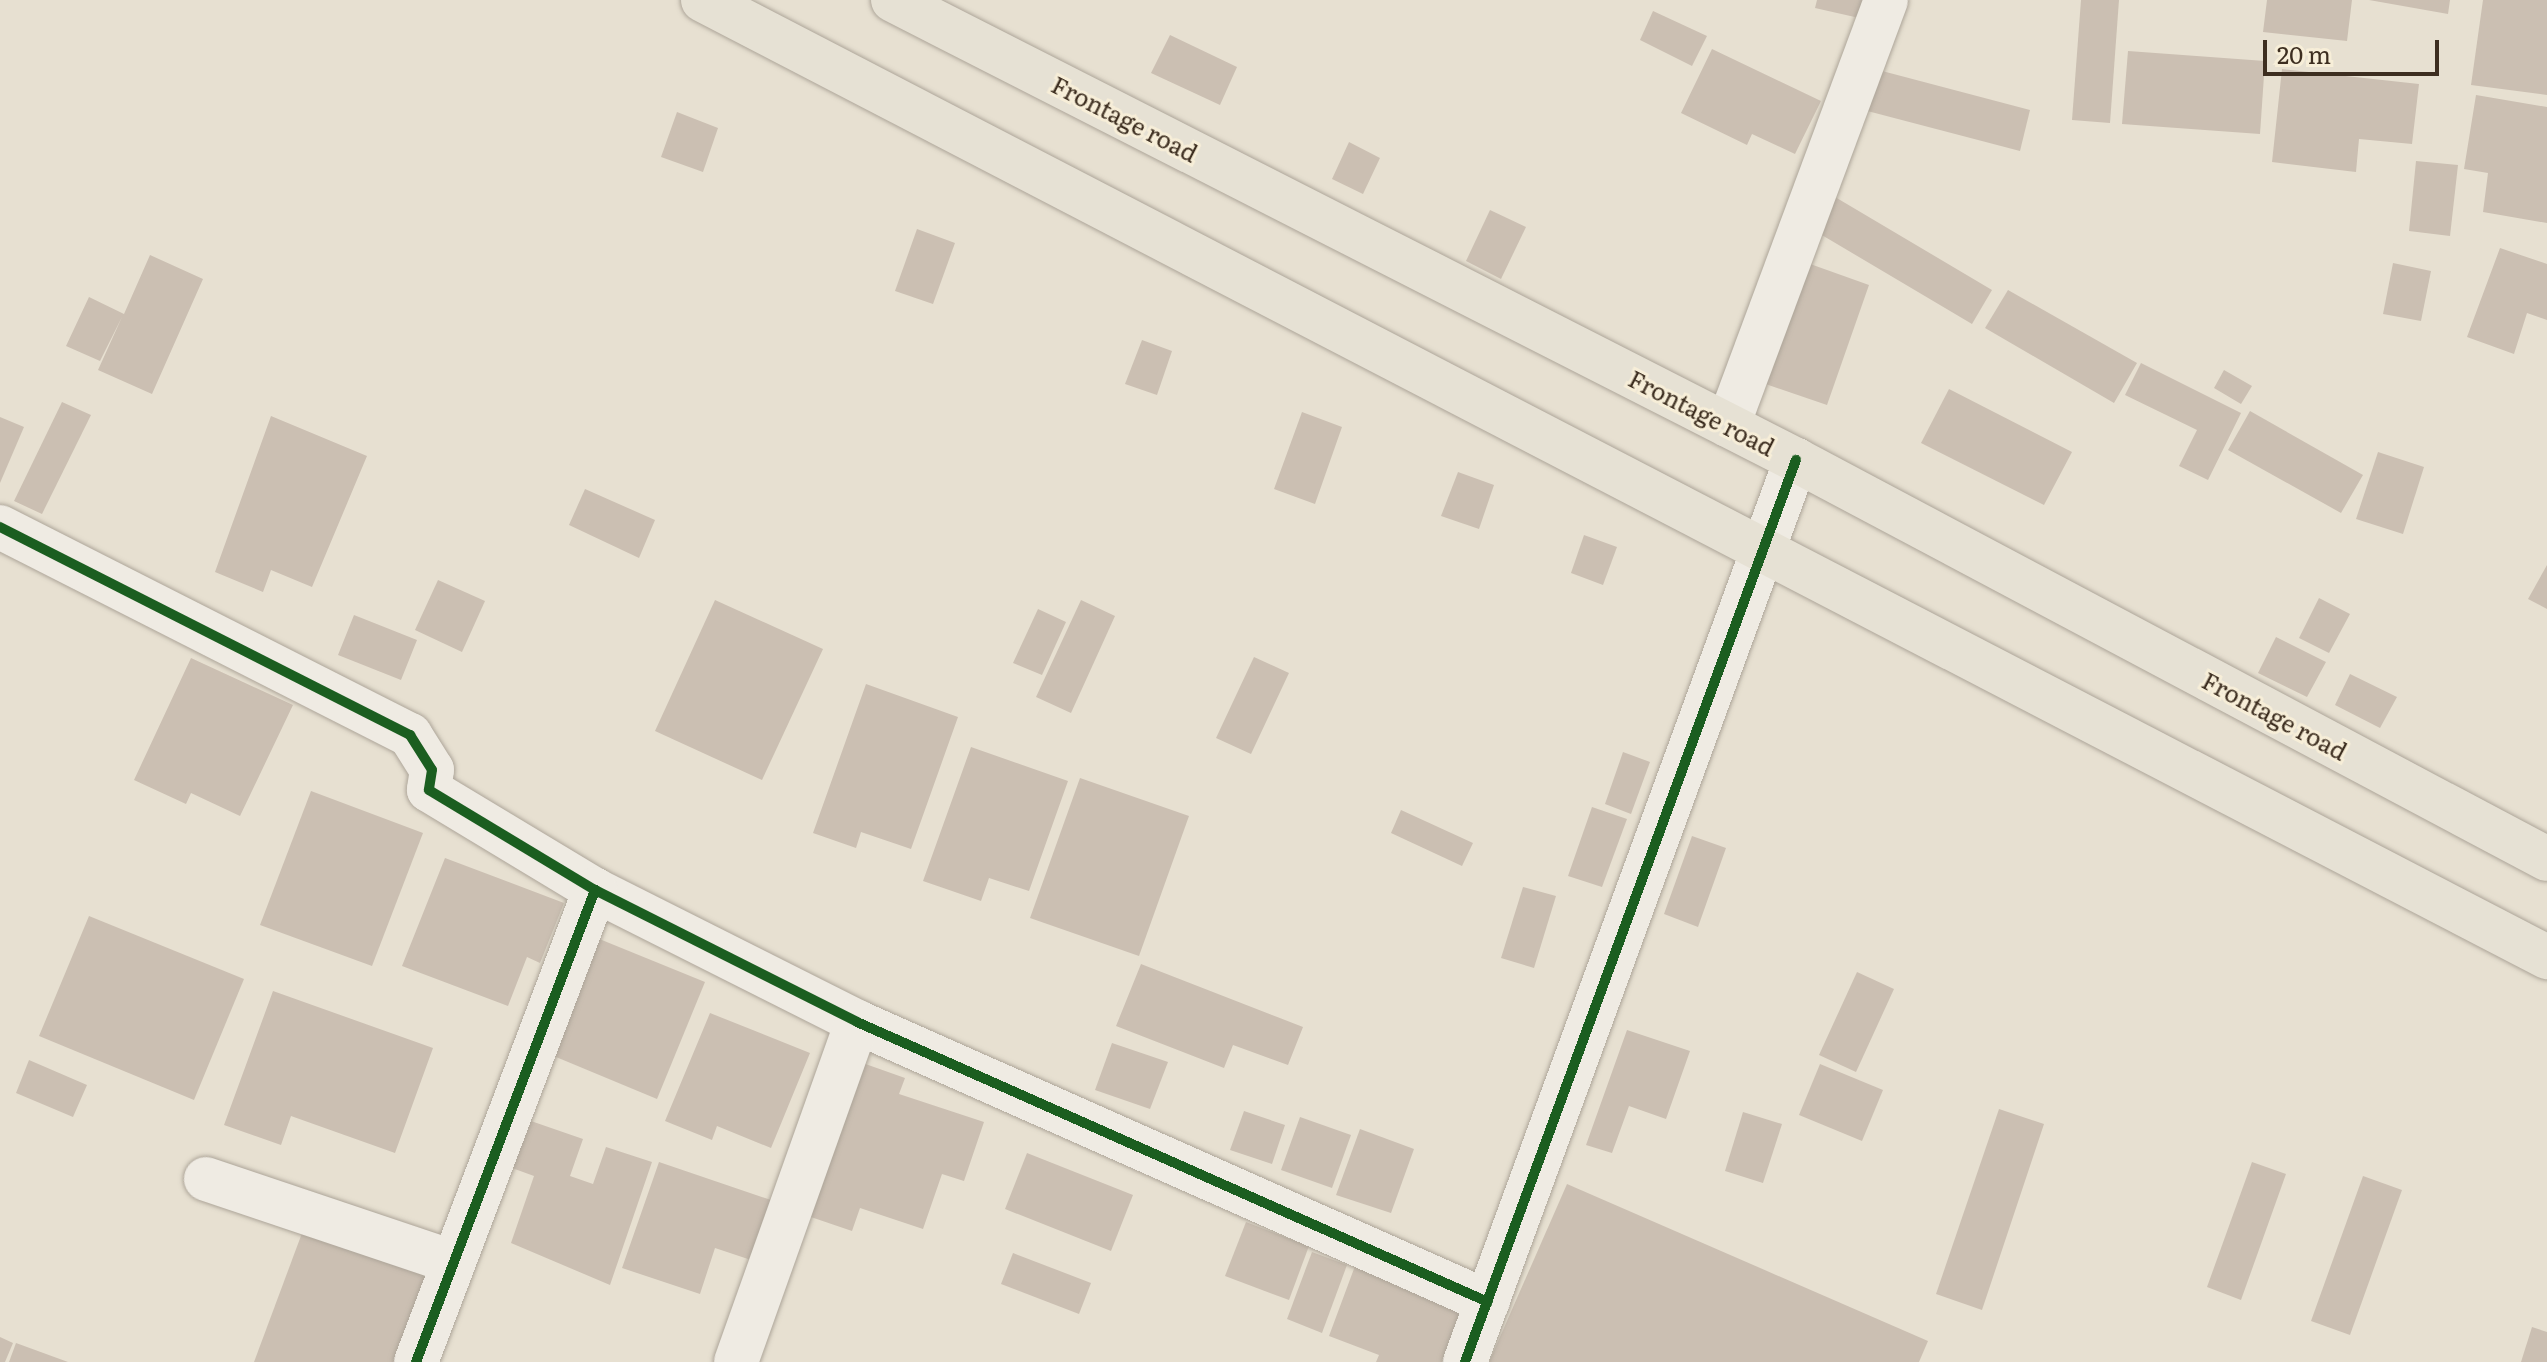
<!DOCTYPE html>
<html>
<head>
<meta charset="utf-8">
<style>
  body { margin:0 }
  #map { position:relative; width:2547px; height:1362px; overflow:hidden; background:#e7e0d1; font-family:Literata,serif }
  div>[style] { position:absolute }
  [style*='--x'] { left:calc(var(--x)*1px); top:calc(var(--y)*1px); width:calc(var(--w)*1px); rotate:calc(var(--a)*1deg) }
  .building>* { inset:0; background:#cbbfb2 }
  .roads { filter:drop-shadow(0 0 2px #ada599) drop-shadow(0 0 2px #ada599) }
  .minor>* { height:44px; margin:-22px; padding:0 22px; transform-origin:22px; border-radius:22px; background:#efebe3 }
  .major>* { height:44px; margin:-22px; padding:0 22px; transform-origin:22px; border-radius:22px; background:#e6e1d4 }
  .cycleway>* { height:10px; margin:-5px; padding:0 5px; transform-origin:5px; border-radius:5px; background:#1b5e20 }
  span { translate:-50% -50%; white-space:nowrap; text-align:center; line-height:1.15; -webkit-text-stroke:6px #f7eed8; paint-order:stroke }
  .street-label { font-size:24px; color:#3d2e20 }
  .scale { position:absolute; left:2263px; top:40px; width:176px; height:36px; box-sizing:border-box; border:4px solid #3d2e20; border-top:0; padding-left:10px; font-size:24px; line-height:28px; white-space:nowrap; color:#3d2e20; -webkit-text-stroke:6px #f7eed8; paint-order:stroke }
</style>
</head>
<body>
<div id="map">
  <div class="building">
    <i style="clip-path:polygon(1817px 0,1872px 0,1868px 20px,1815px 8px)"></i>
    <i style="clip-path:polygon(2081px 0,2119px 0,2110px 123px,2072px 120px)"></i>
    <i style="clip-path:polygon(2267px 0,2352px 0,2347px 41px,2263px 32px)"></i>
    <i style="clip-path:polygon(2369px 0,2450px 0,2448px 14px)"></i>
    <i style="clip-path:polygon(2483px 0,2547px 0,2547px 95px,2471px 85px)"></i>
    <i style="clip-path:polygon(1653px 11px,1707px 36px,1692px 66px,1640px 40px)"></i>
    <i style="clip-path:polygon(1170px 35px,1237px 67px,1220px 105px,1151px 73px)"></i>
    <i style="clip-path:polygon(1712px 49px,1821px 101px,1795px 154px,1752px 134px,1747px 145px,1681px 113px)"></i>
    <i style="clip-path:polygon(2128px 51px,2265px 61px,2260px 134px,2122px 124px)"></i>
    <i style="clip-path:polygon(1867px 67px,2030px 110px,2020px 151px,1856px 108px)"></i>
    <i style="clip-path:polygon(2282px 69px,2419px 84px,2412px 144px,2359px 139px,2356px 172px,2272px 162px)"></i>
    <i style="clip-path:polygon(2476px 95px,2547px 107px,2547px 223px,2483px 212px,2488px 173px,2464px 169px)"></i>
    <i style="clip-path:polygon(677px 112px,718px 128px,703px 172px,661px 157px)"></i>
    <i style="clip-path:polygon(1349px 142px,1380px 158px,1363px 194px,1332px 179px)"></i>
    <i style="clip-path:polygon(2416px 161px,2458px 165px,2450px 236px,2409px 231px)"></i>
    <i style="clip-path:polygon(1830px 194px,1992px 290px,1972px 324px,1810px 228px)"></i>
    <i style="clip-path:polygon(1490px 210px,1526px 227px,1501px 279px,1466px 261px)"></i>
    <i style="clip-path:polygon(917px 229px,955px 243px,933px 304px,895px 291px)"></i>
    <i style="clip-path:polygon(2500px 248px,2547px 264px,2547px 320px,2527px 313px,2514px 354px,2467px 337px)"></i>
    <i style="clip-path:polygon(150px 255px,203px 279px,152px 394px,98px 370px,122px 317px,100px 361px,66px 346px,89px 297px,124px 314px)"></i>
    <i style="clip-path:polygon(1799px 260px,1869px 285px,1827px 405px,1757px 381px)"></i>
    <i style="clip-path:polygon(2393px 263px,2431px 271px,2421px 321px,2383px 314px)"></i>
    <i style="clip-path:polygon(2008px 290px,2137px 363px,2114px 403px,1985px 328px)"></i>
    <i style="clip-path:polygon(1142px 340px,1172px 351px,1157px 395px,1125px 384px)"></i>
    <i style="clip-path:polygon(2141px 363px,2241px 413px,2208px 480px,2179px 466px,2197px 430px,2125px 395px)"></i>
    <i style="clip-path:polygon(2224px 370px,2252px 386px,2241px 404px,2214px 388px)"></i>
    <i style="clip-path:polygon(1949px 389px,2072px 452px,2044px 505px,1921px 443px)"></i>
    <i style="clip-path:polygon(62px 402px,91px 415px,42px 514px,14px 501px)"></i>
    <i style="clip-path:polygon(2250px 411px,2363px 475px,2341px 513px,2228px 450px)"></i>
    <i style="clip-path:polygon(1302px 412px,1342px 427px,1315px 504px,1274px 489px)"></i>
    <i style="clip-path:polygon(271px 416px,367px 456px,312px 587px,271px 570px,263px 592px,215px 572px)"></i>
    <i style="clip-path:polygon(0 417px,24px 427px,0 483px)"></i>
    <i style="clip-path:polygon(2378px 452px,2424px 467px,2403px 534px,2356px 519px)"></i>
    <i style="clip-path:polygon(1458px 472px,1494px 485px,1479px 529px,1441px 516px)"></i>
    <i style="clip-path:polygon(585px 489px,655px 520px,639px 558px,569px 525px)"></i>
    <i style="clip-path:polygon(1584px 535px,1617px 547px,1603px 585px,1571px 573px)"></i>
    <i style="clip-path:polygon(2547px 565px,2547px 609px,2528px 599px)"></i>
    <i style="clip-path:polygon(438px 580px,485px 601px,462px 652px,415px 630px)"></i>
    <i style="clip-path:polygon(2319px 598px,2350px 614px,2329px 653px,2299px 638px)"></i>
    <i style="clip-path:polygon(715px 600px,823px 649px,762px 780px,655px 731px)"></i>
    <i style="clip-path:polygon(1081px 600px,1115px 616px,1071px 713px,1036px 697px)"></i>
    <i style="clip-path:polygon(1038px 609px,1066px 622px,1042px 675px,1013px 663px)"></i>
    <i style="clip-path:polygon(354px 615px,417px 640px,401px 680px,338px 655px)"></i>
    <i style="clip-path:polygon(2276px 637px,2326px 662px,2307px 697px,2258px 673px)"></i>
    <i style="clip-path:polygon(1254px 657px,1289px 673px,1251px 754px,1216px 738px)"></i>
    <i style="clip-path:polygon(191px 658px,293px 705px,240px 816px,191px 793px,186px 804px,134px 780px)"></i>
    <i style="clip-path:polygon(2350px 674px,2397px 697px,2380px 728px,2335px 705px)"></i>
    <i style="clip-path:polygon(866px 684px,958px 717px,911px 849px,861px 832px,856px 848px,813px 833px)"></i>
    <i style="clip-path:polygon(971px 747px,1068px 781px,1029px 891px,989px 878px,981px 901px,923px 881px)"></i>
    <i style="clip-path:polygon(1623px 752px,1650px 762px,1631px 814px,1605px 804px)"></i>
    <i style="clip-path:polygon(1080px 778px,1189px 816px,1139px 956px,1030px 918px)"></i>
    <i style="clip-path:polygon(311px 791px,423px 833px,372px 966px,260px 925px)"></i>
    <i style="clip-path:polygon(1592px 807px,1627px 819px,1602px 887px,1568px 876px)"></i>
    <i style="clip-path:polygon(1401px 810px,1473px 843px,1462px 866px,1391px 833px)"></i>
    <i style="clip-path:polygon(1692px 836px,1726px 848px,1698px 927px,1664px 914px)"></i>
    <i style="clip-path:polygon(445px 858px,564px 903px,540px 963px,527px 957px,508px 1006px,402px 966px)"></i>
    <i style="clip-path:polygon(1523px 887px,1556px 896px,1534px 968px,1501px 958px)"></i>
    <i style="clip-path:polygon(89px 916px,244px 979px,194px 1100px,39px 1036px)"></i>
    <i style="clip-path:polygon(592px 936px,705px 982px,657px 1099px,544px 1052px)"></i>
    <i style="clip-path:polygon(1141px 964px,1303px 1027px,1288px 1065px,1233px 1045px,1224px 1068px,1116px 1026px)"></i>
    <i style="clip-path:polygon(1857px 972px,1894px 989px,1856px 1072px,1819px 1055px)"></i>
    <i style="clip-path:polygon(273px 991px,433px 1048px,395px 1153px,291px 1116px,281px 1145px,224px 1125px)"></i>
    <i style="clip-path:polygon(710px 1013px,810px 1053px,771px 1148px,717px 1126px,712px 1140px,665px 1121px)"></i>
    <i style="clip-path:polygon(1627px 1030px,1690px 1051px,1666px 1119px,1629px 1106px,1612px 1153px,1586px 1145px)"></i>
    <i style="clip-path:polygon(1112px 1043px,1168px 1062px,1150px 1109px,1095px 1090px)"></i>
    <i style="clip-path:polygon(29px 1060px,87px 1085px,73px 1117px,16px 1093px)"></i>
    <i style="clip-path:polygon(857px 1061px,905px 1078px,899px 1094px,984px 1122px,964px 1181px,942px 1174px,923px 1229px,860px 1208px,852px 1231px,805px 1215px)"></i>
    <i style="clip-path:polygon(1820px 1064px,1883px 1090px,1862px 1141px,1799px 1115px)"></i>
    <i style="clip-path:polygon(1999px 1109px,2044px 1124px,1982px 1310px,1936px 1294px)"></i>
    <i style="clip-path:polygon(1244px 1111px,1285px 1125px,1272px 1164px,1230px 1150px)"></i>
    <i style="clip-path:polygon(1743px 1112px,1782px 1124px,1763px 1183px,1725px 1171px)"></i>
    <i style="clip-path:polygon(1300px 1117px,1351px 1135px,1332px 1188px,1281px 1170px)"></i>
    <i style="clip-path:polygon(528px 1120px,583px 1139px,570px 1176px,593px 1184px,606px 1147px,652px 1162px,610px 1285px,511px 1243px,534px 1176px,512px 1168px)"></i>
    <i style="clip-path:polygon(1360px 1129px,1414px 1149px,1391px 1213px,1336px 1195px)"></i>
    <i style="clip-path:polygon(1027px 1153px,1133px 1195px,1111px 1251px,1005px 1209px)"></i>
    <i style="clip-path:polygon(659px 1162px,771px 1200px,751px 1260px,715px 1248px,700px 1294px,622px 1268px)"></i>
    <i style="clip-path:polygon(2252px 1162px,2286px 1174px,2241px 1300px,2207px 1287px)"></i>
    <i style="clip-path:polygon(2363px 1176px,2402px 1190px,2350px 1335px,2311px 1321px)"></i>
    <i style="clip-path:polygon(1567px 1184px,1928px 1341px,1919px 1362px,1489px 1362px)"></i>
    <i style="clip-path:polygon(1246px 1222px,1309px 1246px,1289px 1300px,1225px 1276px)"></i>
    <i style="clip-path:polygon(305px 1225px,437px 1274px,405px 1362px,254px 1362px)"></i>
    <i style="clip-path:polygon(1312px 1252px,1347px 1265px,1322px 1333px,1287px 1319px)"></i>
    <i style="clip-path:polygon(1013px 1253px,1091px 1283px,1079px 1314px,1001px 1284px)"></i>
    <i style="clip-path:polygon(1355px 1266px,1463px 1307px,1442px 1362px,1376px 1362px,1379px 1355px,1329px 1336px)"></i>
    <i style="clip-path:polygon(2532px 1327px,2547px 1332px,2547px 1362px,2521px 1362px)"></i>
    <i style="clip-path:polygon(0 1337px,13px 1343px,5px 1362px,0 1362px)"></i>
    <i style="clip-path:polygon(16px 1343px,68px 1362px,9px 1362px)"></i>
  </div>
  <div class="roads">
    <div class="minor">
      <i style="--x:1728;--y:425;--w:453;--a:-69.6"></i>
      <i style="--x:0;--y:527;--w:460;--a:26.9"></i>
      <i style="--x:410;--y:735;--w:41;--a:57.8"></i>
      <i style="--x:432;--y:770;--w:20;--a:99"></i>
      <i style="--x:429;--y:790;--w:194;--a:31.1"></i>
      <i style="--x:595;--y:890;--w:293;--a:26.7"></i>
      <i style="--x:857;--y:1022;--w:690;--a:23.93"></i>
      <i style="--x:206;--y:1179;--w:261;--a:18.6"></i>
      <i style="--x:416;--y:1362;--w:505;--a:-69.23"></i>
      <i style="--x:736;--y:1362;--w:361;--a:-70.4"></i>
      <i style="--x:1465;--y:1362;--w:961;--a:-69.85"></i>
    </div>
    <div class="major">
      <i style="--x:703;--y:0;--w:2078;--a:27.43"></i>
      <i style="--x:893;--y:0;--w:1013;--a:26.99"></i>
      <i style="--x:1796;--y:460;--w:850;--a:27.98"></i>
    </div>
  </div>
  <div class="cycleway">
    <i style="--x:0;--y:527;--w:460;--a:26.9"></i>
    <i style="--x:410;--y:735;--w:41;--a:57.8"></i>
    <i style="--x:432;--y:770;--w:20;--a:99"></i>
    <i style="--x:429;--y:790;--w:194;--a:31.1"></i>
    <i style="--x:595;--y:890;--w:293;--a:26.7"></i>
    <i style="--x:857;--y:1022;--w:690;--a:23.93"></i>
    <i style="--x:416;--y:1362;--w:505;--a:-69.23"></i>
    <i style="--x:1465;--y:1362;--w:961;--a:-69.85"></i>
  </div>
  <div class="street-label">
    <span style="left:1125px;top:118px;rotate:27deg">Frontage road</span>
    <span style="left:1702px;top:412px;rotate:27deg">Frontage road</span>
    <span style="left:2275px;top:715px;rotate:28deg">Frontage road</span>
  </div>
  <div class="scale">20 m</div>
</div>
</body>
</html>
